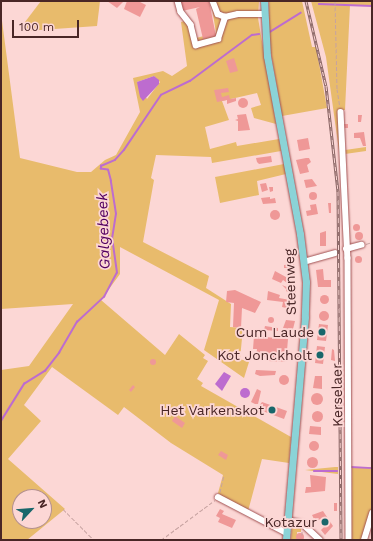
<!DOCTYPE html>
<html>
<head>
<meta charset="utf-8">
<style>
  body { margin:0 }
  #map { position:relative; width:373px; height:541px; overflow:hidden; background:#fcd7d5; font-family:"Work Sans",sans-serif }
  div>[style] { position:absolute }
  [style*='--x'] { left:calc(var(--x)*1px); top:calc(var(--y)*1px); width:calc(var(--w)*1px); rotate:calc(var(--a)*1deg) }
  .green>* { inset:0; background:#e8bb6c }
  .water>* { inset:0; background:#bd6ccf }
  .round { border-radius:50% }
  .stream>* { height:1.5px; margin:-0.75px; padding:0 0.75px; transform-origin:0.75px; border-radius:0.75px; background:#bd6ccf }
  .building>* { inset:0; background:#ef9897 }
  .path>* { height:1px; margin-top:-0.5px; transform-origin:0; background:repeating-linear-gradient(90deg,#c6a2a0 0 4px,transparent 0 6px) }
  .roads { filter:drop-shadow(0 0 1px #a05152) drop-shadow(0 0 1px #a05152) }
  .minor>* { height:5.5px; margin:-2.75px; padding:0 2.75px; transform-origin:2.75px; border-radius:2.75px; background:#fff }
  .major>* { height:7px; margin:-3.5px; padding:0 3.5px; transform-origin:3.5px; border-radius:3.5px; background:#8bd3d7 }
  .rail>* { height:3px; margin-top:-1.5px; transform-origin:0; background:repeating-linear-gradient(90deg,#fcd7d5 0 4.5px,#896564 0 9px); box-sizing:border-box; border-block:1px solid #896564 }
  .dots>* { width:11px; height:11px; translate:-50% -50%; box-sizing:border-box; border:2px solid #fcd7d5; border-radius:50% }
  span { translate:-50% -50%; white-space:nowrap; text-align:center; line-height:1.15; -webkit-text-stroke:3.5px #fcd7d5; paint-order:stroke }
  .street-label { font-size:14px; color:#492626 }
  .poi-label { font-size:14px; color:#492626 }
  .right { translate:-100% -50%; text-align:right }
  .water-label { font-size:15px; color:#520061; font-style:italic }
  .frame { position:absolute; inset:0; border:2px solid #492626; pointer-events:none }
  .north { position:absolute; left:12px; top:489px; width:40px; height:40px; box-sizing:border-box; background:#fcd7d5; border:1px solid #b4908f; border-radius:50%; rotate:64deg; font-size:11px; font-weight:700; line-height:16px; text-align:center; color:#492626 }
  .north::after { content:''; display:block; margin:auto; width:14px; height:18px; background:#19676b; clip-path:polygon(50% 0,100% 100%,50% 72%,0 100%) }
  .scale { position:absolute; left:12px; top:20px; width:67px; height:18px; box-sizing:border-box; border:2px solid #492626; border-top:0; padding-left:5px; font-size:12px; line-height:14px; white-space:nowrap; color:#492626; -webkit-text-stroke:3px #fcd7d5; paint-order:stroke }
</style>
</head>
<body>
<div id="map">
  <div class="green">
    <i style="clip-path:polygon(41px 1px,100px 1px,97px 26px,26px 31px,25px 22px)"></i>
    <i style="clip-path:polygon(evenodd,211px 1px,259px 1px,258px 18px,276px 124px,254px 118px,251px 108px,261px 105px,257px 93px,222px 101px,229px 120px,205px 127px,210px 149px,236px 142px,237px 146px,279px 139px,281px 151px,212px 163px,211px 157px,156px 155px,151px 178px,154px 180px,143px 242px,209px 276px,206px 288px,231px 304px,230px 327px,243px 328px,240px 359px,249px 362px,244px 378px,204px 350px,219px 300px,120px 247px,120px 274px,101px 300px,165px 355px,179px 334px,205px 355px,203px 358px,208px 361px,197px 379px,203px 383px,201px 386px,291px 437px,289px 463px,262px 459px,247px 515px,217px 498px,222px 496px,218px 493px,223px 475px,171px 443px,124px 407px,118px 415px,52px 367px,24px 405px,41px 421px,8px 459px,65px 509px,27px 540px,1px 540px,1px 370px,29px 366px,73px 304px,1px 309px,1px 13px,20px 158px,77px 172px,91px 172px,105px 160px,116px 155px,140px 112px,133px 78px,163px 71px,172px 76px,187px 66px,181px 22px,189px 20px,192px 39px,216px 33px,211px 1px,154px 76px,160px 82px,147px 99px,137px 82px,154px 76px,211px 1px,20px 497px,44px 497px,44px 521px,20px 521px,20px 497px)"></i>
    <i style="clip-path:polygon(269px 1px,302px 1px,312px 47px,316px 47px,327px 108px,282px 116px,269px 41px)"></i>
    <i style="clip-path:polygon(311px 1px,372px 1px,372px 5px,350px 5px,345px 110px,340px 110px,343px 158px,340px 158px,326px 57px)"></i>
    <i style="clip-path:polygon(366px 147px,366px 151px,345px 154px,345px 150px)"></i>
    <i style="clip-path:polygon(284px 164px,286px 174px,257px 181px,259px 195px,220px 203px,215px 177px)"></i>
    <i style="clip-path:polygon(338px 467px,338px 474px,305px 470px,335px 467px)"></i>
    <i style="clip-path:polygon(372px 467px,372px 510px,363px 540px,351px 540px,352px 468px)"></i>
    <i style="clip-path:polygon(297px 526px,301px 527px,301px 532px,297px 532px,297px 540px,291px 540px,292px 527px)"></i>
  </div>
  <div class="water">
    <i style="clip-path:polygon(154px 76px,159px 80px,159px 84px,143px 101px,140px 97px,137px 82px)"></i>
    <i style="clip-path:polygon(224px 372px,231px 376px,222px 391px,215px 384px)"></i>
    <i class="round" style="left:240px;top:388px;width:10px;height:10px"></i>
  </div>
  <div class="stream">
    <i style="--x:319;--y:4;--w:53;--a:2.2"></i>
    <i style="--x:270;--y:32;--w:36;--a:-32"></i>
    <i style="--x:1;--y:421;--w:44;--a:-58.1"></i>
    <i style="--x:24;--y:384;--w:25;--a:-32"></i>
    <i style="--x:45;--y:371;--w:23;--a:-52"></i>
    <i style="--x:59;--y:353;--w:36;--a:-60"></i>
    <i style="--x:77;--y:322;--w:37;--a:-43"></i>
    <i style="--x:104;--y:297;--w:27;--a:-62"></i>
    <i style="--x:117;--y:273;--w:34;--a:-98"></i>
    <i style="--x:112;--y:239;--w:25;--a:-81"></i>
    <i style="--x:116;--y:214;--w:33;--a:-99"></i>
    <i style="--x:111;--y:181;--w:11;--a:-105"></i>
    <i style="--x:108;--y:170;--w:7;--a:-172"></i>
    <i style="--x:101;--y:169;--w:3;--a:-90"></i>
    <i style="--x:101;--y:166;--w:15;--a:-23"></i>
    <i style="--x:115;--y:160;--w:13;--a:-48"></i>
    <i style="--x:124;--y:150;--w:66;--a:-56.1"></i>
    <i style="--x:161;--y:95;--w:32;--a:-26"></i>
    <i style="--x:190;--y:81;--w:77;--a:-36.6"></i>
    <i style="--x:252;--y:35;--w:7;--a:-8"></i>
    <i style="--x:351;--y:467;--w:21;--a:3"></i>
    <i style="--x:314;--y:471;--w:23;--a:0"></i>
  </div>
  <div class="building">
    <i style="clip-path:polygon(107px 1px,124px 1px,117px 8px)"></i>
    <i style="clip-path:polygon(127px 1px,138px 1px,146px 5px,140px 17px,124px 9px)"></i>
    <i style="clip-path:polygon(180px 1px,209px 1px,216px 36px,203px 39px,196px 9px,200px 7px,182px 11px)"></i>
    <i style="clip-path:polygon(234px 58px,238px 71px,230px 73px,226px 61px)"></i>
    <i style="clip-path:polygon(228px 88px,229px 92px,221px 93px,222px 97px,229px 95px,230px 99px,236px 98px,236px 101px,227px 104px,227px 100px,217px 102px,214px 90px)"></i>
    <i class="round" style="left:238px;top:98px;width:10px;height:10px"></i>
    <i style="clip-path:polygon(246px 114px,250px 130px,238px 131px,238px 121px,235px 120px,238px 119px,237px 115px)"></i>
    <i style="clip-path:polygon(358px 115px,362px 115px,361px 122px,358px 122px)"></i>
    <i style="clip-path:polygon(344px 124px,348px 124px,348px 128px,344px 128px)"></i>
    <i style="clip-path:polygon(364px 132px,366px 146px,363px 146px,360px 138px,354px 138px,354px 133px)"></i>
    <i style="clip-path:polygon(308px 138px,310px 149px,299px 151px,297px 140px)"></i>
    <i style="clip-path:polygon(271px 156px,272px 162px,259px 164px,257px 162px,256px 158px)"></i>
    <i style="clip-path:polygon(306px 158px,309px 158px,311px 162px,307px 165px,309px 172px,300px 174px,296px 160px)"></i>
    <i style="clip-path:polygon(312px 179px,317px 186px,306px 188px,304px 180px)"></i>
    <i style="clip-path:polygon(266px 183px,268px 190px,262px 192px,260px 184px)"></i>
    <i style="clip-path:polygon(269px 187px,273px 187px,273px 191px,270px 192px)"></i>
    <i class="round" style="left:309px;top:192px;width:8px;height:8px"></i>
    <i style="clip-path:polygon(270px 197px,270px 199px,275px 198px,276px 203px,263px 204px,261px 198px)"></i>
    <i style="clip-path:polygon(328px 203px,331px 203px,331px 213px,329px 213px)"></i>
    <i style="clip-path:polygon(316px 204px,318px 214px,307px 216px,306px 211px,311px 210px,310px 205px)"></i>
    <i class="round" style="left:270px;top:210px;width:10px;height:10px"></i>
    <i class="round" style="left:352.5px;top:223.5px;width:7px;height:7px"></i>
    <i style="clip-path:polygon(326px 231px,326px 246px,320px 246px,320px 233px)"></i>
    <i class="round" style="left:355px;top:232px;width:8px;height:8px"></i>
    <i class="round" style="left:354.5px;top:255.5px;width:7px;height:7px"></i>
    <i style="clip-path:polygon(294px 264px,295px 276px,289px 277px,288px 268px,284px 268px,284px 265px)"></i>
    <i style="clip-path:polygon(323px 269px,324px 280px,331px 280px,331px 287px,318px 287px,316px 270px)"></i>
    <i style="clip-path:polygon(275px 271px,295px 282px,293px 287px,283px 280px,281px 283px,272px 279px)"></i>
    <i style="clip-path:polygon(282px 285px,296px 291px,294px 295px,286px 291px,286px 289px)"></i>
    <i style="clip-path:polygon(235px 290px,261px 302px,255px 313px,242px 308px,241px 328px,233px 327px,234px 303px,226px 302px,227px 291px)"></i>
    <i style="clip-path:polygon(268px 291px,280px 295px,279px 298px,290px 300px,291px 309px,282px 307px,283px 302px,267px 300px)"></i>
    <i class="round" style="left:319.5px;top:294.5px;width:9px;height:9px"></i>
    <i class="round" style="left:319px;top:311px;width:10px;height:10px"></i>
    <i class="round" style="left:268px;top:317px;width:6px;height:6px"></i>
    <i style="clip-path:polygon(286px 320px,295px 321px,293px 329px,283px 328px)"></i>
    <i style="clip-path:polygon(319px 324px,328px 325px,326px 341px,317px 340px)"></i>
    <i style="clip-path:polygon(265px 326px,278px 328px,278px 331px,264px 330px)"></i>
    <i style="clip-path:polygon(254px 336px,288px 339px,286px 362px,268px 361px,266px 357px,256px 356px,257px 349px,253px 349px)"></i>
    <i style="clip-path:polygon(317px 346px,325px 347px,323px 364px,315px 363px)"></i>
    <i style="clip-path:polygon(332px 349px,334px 350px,335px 361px,331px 360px)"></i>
    <i class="round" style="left:150px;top:359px;width:6px;height:6px"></i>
    <i style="clip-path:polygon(256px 370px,276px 371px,275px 375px,260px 376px,255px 374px)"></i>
    <i class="round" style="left:279px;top:375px;width:10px;height:10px"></i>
    <i style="clip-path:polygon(315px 376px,322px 376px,322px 389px,313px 388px)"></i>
    <i style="clip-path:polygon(133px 385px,135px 387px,131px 392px,129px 390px)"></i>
    <i style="clip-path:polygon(257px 389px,261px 391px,258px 404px,255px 404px,251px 402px)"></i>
    <i class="round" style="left:311px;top:393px;width:12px;height:12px"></i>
    <i style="clip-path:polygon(262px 402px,287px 411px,284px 419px,257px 409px)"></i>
    <i class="round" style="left:311.5px;top:410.5px;width:11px;height:11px"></i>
    <i style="clip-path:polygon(175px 416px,185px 423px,182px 428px,172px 421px)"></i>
    <i style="clip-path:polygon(310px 426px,321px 427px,321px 435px,309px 434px)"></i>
    <i class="round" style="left:309px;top:441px;width:10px;height:10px"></i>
    <i style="clip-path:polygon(221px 451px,228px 455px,226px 460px,218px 455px)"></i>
    <i class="round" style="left:306.5px;top:456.5px;width:11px;height:11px"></i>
    <i style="clip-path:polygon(310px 475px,326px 477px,325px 491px,305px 493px,306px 487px,311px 487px)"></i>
    <i style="clip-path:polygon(334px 503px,337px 503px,337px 511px,334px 511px)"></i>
    <i style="clip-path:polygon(220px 509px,224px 511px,222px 514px,236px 520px,232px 528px,218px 522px,220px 518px,216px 516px)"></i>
    <i style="clip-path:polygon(323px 511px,333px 526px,325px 535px,321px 530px,325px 526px,322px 521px,321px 519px,315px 521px,312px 515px)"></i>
    <i class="round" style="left:296px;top:533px;width:8px;height:8px"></i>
  </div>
  <div class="path">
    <i style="--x:335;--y:1;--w:88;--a:88.7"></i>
    <i style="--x:337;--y:89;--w:18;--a:81"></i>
    <i style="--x:366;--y:244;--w:6;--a:-18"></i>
    <i style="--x:220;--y:492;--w:18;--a:-77"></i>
    <i style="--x:63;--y:509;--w:44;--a:45"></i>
    <i style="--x:302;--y:535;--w:5;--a:-90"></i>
    <i style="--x:161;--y:540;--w:67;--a:-36.5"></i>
  </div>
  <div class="roads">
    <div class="minor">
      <i style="--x:178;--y:1;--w:11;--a:75"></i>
      <i style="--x:181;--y:12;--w:16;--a:52"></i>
      <i style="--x:191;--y:25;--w:21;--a:76"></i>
      <i style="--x:196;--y:45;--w:23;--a:-15"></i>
      <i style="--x:218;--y:39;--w:23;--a:-72"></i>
      <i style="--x:213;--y:1;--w:14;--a:69"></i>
      <i style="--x:218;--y:14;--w:8;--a:23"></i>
      <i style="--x:225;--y:17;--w:13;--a:-13"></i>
      <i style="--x:238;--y:14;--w:26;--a:0"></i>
      <i style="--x:341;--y:112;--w:146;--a:87.3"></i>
      <i style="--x:348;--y:258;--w:282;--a:89.8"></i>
      <i style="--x:346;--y:249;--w:16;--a:-15"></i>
      <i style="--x:304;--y:262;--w:32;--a:-16"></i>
      <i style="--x:218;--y:497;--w:78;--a:27.6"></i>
      <i style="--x:288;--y:520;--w:16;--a:15"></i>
      <i style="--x:303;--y:524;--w:23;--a:43"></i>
      <i style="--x:364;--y:540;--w:28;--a:-73"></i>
    </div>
    <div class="major">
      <i style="--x:264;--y:1;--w:55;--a:86.9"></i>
      <i style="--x:267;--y:56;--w:181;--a:79.5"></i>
      <i style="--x:300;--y:234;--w:48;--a:82.9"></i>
      <i style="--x:306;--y:282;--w:35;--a:92"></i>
      <i style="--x:305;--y:317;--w:224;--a:94.9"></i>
    </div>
  </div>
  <div class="rail">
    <i style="--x:306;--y:1;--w:87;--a:76.8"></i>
    <i style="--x:326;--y:86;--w:106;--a:83.5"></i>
    <i style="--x:338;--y:191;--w:349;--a:89.5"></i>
  </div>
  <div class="dots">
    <i style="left:322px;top:332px;background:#19676b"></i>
    <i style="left:320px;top:355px;background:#19676b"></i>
    <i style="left:272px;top:410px;background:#19676b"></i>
    <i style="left:325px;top:522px;background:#19676b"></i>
  </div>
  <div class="street-label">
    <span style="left:290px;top:282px;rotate:-92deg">Steenweg</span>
    <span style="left:337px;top:395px;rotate:-91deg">Kerselaer</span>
  </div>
  <div class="poi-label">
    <span class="right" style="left:314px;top:332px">Cum Laude</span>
    <span class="right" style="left:312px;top:355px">Kot Jonckholt</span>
    <span class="right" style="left:264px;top:410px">Het Varkenskot</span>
    <span class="right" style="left:317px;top:522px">Kotazur</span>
  </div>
  <div class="water-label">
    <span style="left:104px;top:231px;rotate:-92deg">Galgebeek</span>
  </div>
  <div class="frame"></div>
  <div class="north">N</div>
  <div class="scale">100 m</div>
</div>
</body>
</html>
